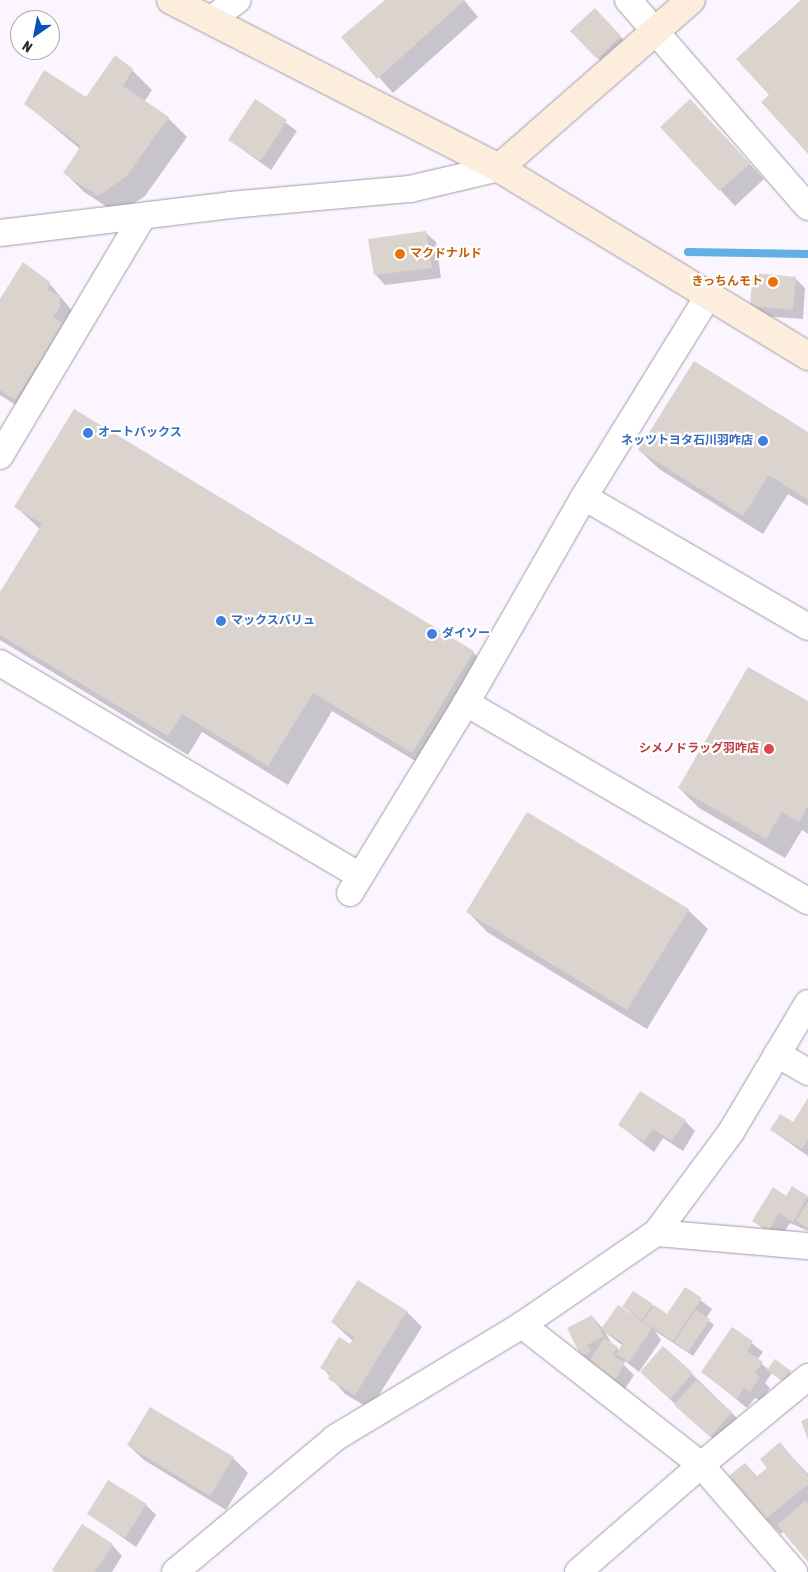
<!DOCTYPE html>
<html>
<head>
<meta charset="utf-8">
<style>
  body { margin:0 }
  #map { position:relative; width:808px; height:1572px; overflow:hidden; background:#faf5fe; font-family:"Asap Condensed","Noto Sans JP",sans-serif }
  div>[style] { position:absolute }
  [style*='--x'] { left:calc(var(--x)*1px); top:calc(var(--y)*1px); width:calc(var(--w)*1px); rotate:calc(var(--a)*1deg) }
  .shadow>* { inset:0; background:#0003 }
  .stream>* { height:8px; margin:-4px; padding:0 4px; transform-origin:4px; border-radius:4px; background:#61afe5 }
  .building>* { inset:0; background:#dbd3cd }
  .roads { filter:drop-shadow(0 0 1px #a09ca4) drop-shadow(0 0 1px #a09ca4) }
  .street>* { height:26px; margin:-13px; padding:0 13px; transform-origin:13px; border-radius:13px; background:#fff }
  .secondary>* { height:28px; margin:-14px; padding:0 14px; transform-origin:14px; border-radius:14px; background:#fdeddd }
  .dots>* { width:14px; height:14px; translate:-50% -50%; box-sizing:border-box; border:2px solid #fff; border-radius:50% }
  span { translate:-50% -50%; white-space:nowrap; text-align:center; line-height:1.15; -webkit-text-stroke:4.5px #fff; paint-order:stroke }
  .food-label { font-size:12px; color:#c56008; font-weight:700 }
  .left { translate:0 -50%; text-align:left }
  .right { translate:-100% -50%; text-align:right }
  .shop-label { font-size:12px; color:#366cbe; font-weight:700 }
  .health-label { font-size:12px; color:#be3a42; font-weight:700 }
  .north { position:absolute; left:10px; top:10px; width:50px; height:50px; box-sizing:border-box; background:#fff; border:1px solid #a9a9aa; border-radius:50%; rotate:213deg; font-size:14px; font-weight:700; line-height:20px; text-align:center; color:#29272a }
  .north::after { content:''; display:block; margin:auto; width:18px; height:22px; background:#0952bc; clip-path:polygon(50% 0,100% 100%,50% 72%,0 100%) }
</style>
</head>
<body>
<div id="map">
  <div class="shadow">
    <i style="clip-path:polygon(387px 0,464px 0,478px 17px,393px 93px,343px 37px)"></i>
    <i style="clip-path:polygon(605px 20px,630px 47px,608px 68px,598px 58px)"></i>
    <i style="clip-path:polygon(132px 70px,152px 90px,144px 102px,168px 118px,187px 137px,145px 196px,118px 214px,84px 192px,65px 173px,80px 149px,26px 104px,86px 99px)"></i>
    <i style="clip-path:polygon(255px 100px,297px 131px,271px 170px,229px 140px)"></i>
    <i style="clip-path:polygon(690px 100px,764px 179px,735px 206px,662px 127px)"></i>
    <i style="clip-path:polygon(425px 232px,436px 242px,441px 278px,385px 285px,375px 274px)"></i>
    <i style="clip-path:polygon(795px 278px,805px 288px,803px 319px,761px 316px,751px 306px)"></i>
    <i style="clip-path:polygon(49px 283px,74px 313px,30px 414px,0 395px,0 301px)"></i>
    <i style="clip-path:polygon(808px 433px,808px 506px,788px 494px,763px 534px,659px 469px,639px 450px)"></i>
    <i style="clip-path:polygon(16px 507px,473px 652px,492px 672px,432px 771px,332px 711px,288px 785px,202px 732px,188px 755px,0 640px,0 594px,40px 529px)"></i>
    <i style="clip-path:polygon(808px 703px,808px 834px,802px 830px,785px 858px,699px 808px,679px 788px)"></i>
    <i style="clip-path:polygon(688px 910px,708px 929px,647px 1029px,487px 932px,468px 912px)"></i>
    <i style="clip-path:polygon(808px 1100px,808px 1156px,771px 1130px,793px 1124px)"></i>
    <i style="clip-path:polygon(685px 1121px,695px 1131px,683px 1151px,663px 1138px,654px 1152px,619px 1125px)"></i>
    <i style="clip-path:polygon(792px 1187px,808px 1197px,808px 1231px,790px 1223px,779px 1240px,753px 1221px,786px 1197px)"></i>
    <i style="clip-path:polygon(358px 1281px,407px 1312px,422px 1327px,370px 1409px,345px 1394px,322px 1367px,353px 1341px,332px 1322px)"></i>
    <i style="clip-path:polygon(evenodd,686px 1289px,712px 1309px,706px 1318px,714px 1325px,693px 1356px,655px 1331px,661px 1340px,639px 1372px,625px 1361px,623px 1364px,634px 1375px,625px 1389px,600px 1373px,582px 1355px,592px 1316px,603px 1329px,633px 1315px,624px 1307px,634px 1293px,667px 1316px,686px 1289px,605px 1332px,623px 1346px,619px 1350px,612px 1344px,605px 1332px)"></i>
    <i style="clip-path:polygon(732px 1328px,763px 1352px,757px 1360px,769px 1370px,775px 1361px,795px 1377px,789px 1386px,772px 1373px,765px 1383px,770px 1388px,761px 1401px,755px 1398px,747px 1408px,703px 1372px)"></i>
    <i style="clip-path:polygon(692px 1374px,742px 1423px,721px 1446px,651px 1382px)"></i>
    <i style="clip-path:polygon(780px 1444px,808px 1474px,808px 1560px,784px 1531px,781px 1534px,766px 1519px,758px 1477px,769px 1468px)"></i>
    <i style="clip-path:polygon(128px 1445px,233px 1458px,248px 1473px,226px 1510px,144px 1460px)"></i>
    <i style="clip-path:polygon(146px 1505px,156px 1515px,136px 1547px,89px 1514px)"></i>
    <i style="clip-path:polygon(112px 1545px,122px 1556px,112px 1572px,55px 1572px)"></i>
  </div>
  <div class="stream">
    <i style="--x:688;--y:252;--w:120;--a:1"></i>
  </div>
  <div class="building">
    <i style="clip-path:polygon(385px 0,465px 0,377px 79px,341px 37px)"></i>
    <i style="clip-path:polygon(801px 0,808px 0,808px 154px,761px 102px,769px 95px,736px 59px)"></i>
    <i style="clip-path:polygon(595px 8px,621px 36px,597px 59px,570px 31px)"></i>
    <i style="clip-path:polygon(115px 55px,133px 69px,123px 86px,169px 117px,126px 177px,98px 196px,63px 173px,81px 146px,24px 104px,44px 70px,86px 97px)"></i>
    <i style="clip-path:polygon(255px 99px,287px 120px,261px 161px,228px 140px)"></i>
    <i style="clip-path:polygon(690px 99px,750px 164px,719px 191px,660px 127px)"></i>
    <i style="clip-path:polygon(426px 231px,432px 268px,374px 275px,368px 239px)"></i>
    <i style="clip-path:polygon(23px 262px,50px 282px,48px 290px,60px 296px,60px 308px,53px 317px,64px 324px,15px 400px,0 390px,0 299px)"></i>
    <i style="clip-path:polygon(753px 273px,796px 277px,793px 310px,750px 306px)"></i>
    <i style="clip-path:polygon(694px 361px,808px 432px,808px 500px,769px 475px,743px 516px,638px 450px)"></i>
    <i style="clip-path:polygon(74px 409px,474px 651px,412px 753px,313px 693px,268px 766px,182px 714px,168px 736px,0 635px,0 592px,42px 524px,14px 507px)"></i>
    <i style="clip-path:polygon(748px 667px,808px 701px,808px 806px,799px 822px,782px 812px,766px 839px,678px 788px)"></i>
    <i style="clip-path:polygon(527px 812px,689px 909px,627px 1010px,466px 912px)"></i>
    <i style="clip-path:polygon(640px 1091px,686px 1120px,672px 1141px,653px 1129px,644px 1142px,618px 1125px)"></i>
    <i style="clip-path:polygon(808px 1098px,808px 1139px,802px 1149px,770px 1130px,780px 1114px,793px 1122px)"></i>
    <i style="clip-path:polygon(792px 1186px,808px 1196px,793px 1222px,779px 1213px,768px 1231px,752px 1221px,773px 1187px,786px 1196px)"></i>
    <i style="clip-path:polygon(808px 1202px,808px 1228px,796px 1221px)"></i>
    <i style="clip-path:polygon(358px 1280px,407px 1311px,355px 1395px,328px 1379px,331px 1374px,320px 1368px,339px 1337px,350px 1344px,354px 1337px,331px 1322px)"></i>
    <i style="clip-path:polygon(685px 1287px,702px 1298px,673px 1341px,643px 1321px,654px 1305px,667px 1314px)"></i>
    <i style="clip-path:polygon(633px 1291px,653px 1304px,642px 1320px,622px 1307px)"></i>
    <i style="clip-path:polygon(618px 1305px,652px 1328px,629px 1362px,616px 1354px,623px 1343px,601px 1329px)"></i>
    <i style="clip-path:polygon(696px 1310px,710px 1319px,688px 1352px,674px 1342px)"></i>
    <i style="clip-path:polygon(592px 1315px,604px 1336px,587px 1345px,591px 1351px,581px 1356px,567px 1328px)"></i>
    <i style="clip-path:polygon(732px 1327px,753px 1341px,747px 1351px,763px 1362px,755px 1373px,760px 1377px,750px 1392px,744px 1388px,737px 1399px,701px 1372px)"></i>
    <i style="clip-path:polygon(604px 1338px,618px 1347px,612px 1355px,625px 1363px,615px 1380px,588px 1363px)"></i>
    <i style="clip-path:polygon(663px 1346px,693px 1373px,670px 1399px,640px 1372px)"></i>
    <i style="clip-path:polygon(775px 1359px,791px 1371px,784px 1382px,767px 1370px)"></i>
    <i style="clip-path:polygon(696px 1380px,732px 1412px,710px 1437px,674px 1405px)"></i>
    <i style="clip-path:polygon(150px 1407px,234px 1457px,210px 1496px,127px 1445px)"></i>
    <i style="clip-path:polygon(808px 1418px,808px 1440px,801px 1421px)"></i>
    <i style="clip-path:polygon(780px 1442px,808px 1476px,808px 1484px,765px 1520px,729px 1476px,745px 1463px,757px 1476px,767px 1468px,760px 1459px)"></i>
    <i style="clip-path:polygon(108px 1480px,147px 1504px,125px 1538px,87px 1514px)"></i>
    <i style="clip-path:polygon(805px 1501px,808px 1504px,808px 1562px,777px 1525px)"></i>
    <i style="clip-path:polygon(82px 1524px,113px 1544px,95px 1572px,55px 1572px,52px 1570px)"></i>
  </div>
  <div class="roads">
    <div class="street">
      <i style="--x:628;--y:0;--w:274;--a:49"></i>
      <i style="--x:210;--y:20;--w:34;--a:-36"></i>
      <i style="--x:0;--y:233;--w:232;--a:-6.9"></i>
      <i style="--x:230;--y:205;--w:181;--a:-5.1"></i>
      <i style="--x:410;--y:189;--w:91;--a:-13.3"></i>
      <i style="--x:0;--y:456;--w:279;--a:-59.2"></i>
      <i style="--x:584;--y:497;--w:259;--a:30.1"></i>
      <i style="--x:0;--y:663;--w:418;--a:30.6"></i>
      <i style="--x:466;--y:703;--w:395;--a:30.1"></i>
      <i style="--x:350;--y:893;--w:223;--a:-58.6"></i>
      <i style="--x:466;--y:703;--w:237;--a:-60.2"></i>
      <i style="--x:584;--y:497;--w:236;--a:-58.3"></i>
      <i style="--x:777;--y:1054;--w:36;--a:30"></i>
      <i style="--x:656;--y:1233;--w:153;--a:4.9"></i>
      <i style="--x:522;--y:1325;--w:227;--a:38"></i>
      <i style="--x:701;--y:1465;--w:142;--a:49"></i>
      <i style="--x:175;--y:1572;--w:209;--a:-39.9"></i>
      <i style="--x:335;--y:1438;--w:218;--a:-31.1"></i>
      <i style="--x:522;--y:1325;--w:163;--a:-34.5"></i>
      <i style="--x:656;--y:1233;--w:126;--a:-53.4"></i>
      <i style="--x:731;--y:1132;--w:150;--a:-59.2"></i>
      <i style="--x:578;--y:1572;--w:163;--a:-41"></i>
      <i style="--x:701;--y:1465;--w:139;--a:-39.4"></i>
    </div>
    <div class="secondary">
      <i style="--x:171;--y:0;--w:369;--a:27.1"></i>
      <i style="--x:499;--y:168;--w:362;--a:31.3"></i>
      <i style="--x:499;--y:168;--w:255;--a:-41.2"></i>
    </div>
  </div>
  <div class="dots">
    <i style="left:400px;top:254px;background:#e8710a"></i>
    <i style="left:773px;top:282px;background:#e8710a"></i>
    <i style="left:88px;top:433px;background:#3f7fe0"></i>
    <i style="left:763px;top:441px;background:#3f7fe0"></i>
    <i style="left:221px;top:621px;background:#3f7fe0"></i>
    <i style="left:432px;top:634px;background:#3f7fe0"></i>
    <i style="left:769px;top:749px;background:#e0444e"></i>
  </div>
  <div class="food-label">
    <span class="left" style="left:410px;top:254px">マクドナルド</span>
    <span class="right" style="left:763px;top:282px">きっちんモト</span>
  </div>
  <div class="shop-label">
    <span class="left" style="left:98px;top:433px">オートバックス</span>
    <span class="right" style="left:753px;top:441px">ネッツトヨタ石川羽咋店</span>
    <span class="left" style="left:231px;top:621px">マックスバリュ</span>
    <span class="left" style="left:442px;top:634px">ダイソー</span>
  </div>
  <div class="health-label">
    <span class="right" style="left:759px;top:749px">シメノドラッグ羽咋店</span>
  </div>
  <div class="north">N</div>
</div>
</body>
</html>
